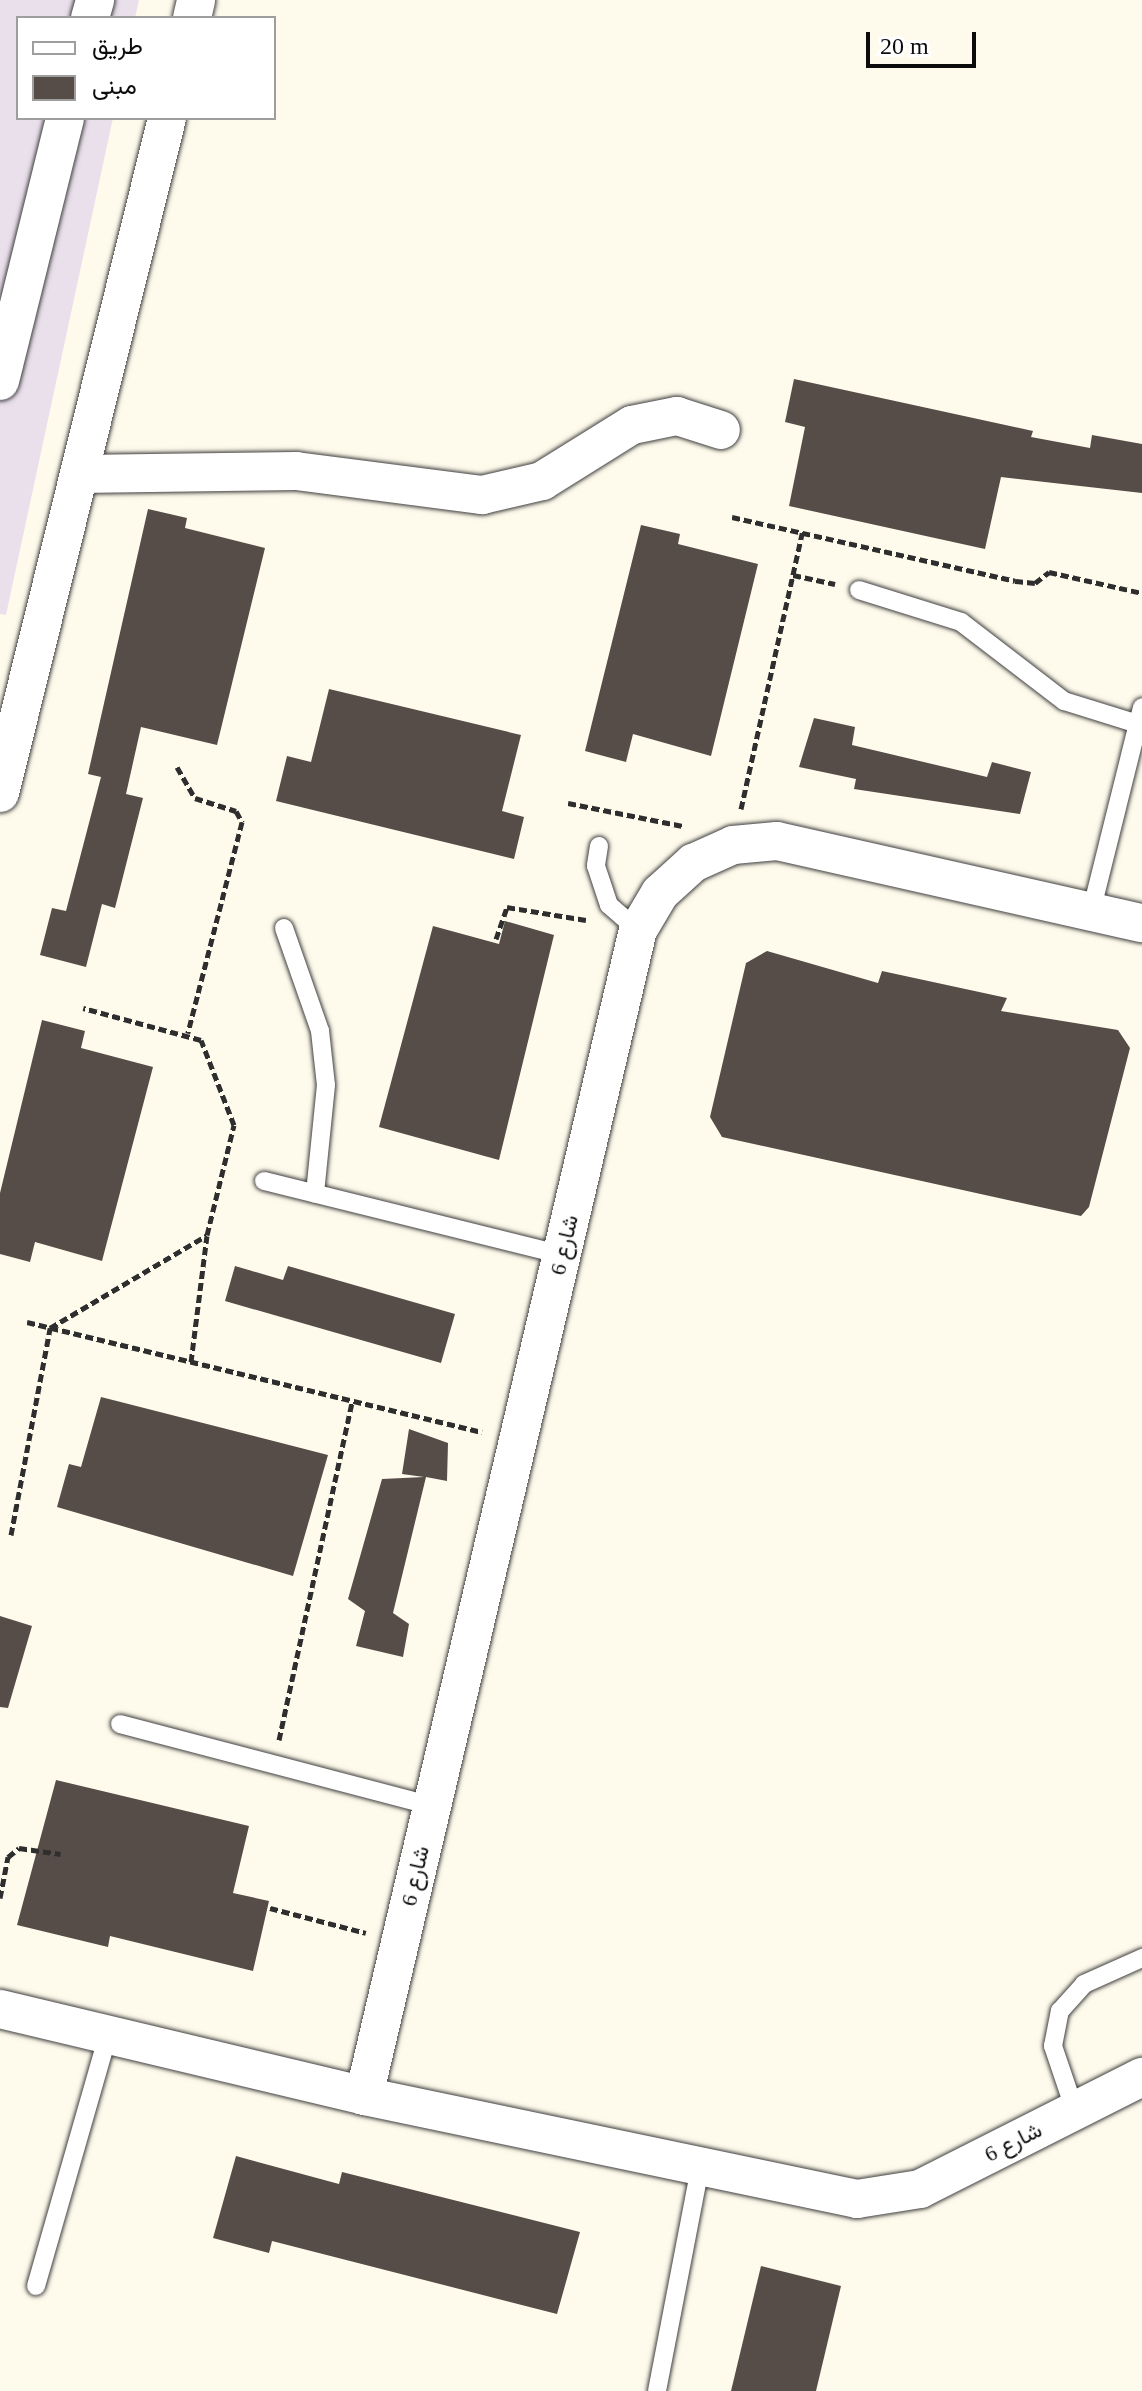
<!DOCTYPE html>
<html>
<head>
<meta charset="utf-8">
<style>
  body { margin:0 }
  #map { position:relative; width:1142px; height:2391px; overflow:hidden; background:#fffbec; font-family:"Times New Roman",Vazirmatn,serif }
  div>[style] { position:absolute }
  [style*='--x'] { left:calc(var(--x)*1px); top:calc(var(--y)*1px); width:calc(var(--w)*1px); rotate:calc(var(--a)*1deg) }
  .industrial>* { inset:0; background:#eae0ec }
  .building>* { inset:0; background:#564d48 }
  .path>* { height:5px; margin-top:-2.5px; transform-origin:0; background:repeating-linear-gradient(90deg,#2e2e2e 0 8px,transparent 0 12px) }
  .roads { filter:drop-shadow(0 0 2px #3f3f3f) drop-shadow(0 0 2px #3f3f3f) }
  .lane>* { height:18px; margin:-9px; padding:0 9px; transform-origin:9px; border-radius:9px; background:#fff }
  .street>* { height:38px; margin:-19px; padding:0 19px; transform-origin:19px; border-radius:19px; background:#fff }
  span { translate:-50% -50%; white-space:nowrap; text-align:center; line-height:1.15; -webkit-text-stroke:8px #fff; paint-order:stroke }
  .street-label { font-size:22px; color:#0c0c0c }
  .legend { position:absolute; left:16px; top:16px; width:260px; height:104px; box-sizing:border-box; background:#fff; border:2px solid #9e9e9e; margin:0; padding:10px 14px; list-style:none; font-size:24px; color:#0c0c0c }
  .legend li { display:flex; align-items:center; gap:16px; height:40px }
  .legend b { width:40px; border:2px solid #9e9e9e }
  .scale { position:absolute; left:866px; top:32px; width:110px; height:36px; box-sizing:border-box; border:4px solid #0c0c0c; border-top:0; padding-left:10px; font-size:24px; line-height:28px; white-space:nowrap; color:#0c0c0c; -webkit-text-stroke:6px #fff; paint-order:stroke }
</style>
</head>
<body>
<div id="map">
  <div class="industrial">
    <i style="clip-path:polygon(0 0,139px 0,135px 18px,18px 18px,18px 118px,113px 118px,6px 615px,0 614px)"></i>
  </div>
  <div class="building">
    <i style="clip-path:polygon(794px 379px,1033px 431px,1031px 437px,1090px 448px,1092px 435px,1142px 444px,1142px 493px,1001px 477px,985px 549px,789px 506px,805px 427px,785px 422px)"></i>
    <i style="clip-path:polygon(148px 509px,187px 518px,185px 528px,265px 548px,217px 745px,141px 727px,126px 794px,143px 798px,115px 908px,102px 904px,86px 967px,40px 955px,52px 908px,66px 911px,101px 777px,88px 774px)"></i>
    <i style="clip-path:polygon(641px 525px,680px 534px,678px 544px,758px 564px,711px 756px,633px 734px,626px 762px,585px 751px)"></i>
    <i style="clip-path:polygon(329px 689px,521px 735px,502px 811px,524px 817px,514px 859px,276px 801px,287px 756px,311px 762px)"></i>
    <i style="clip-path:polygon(814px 718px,855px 727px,852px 745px,987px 777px,992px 762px,1031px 772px,1020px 814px,854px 789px,856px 779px,799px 767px)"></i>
    <i style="clip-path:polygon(505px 921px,554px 935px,499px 1160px,379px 1127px,433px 926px,499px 944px)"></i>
    <i style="clip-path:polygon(767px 951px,878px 983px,882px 971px,1007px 998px,1001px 1011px,1118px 1030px,1130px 1048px,1089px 1207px,1081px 1216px,722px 1137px,710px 1117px,746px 963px)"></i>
    <i style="clip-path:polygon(42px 1020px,85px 1031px,81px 1048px,153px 1067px,102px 1261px,35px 1242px,30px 1262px,0 1254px,0 1193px)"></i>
    <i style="clip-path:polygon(235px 1266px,283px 1280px,288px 1266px,455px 1314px,441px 1363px,225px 1301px)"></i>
    <i style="clip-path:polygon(101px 1397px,328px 1455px,293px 1576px,57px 1507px,69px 1464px,81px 1467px)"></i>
    <i style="clip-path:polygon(409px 1429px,448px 1443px,447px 1481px,426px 1477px,393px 1613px,409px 1624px,403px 1657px,356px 1646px,365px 1611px,348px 1599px,382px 1479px,424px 1477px,402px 1474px)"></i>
    <i style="clip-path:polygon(0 1616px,32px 1626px,8px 1708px,0 1707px)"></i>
    <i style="clip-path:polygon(56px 1780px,249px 1826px,233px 1893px,269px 1901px,253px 1971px,110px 1936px,108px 1947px,17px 1925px)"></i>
    <i style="clip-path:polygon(236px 2156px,339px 2184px,342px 2172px,580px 2232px,557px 2314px,272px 2241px,269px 2253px,213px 2238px)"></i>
    <i style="clip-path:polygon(761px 2266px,841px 2286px,816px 2391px,731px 2391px)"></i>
  </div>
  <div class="path">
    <i style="--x:732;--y:517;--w:290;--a:12.7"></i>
    <i style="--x:1015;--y:581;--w:20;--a:6"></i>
    <i style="--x:1035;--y:583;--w:18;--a:-38"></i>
    <i style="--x:1049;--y:572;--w:95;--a:12.7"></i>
    <i style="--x:793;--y:575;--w:43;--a:12.1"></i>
    <i style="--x:177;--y:767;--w:36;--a:60"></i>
    <i style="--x:195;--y:798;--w:43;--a:17.6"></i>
    <i style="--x:236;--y:811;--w:13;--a:61"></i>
    <i style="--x:242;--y:822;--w:218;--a:104.4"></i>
    <i style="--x:568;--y:803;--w:117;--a:11.3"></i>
    <i style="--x:741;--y:809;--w:283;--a:-77.5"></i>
    <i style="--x:496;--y:939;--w:34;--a:-71"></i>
    <i style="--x:507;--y:907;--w:80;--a:9.3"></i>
    <i style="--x:27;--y:1322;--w:468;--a:13.6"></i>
    <i style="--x:191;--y:1362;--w:127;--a:-82.8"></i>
    <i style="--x:11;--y:1535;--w:211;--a:-79.3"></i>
    <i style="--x:50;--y:1328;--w:182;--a:-30.6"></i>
    <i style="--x:207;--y:1235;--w:113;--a:-76.2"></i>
    <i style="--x:234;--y:1125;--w:91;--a:-111.2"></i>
    <i style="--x:201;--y:1040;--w:122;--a:-164.8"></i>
    <i style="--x:279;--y:1740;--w:347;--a:-77.8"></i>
    <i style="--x:0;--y:1898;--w:42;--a:-79"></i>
    <i style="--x:8;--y:1857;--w:14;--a:-39"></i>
    <i style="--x:19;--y:1848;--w:42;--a:8.1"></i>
    <i style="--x:270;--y:1908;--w:99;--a:14.6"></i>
  </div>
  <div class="roads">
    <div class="lane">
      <i style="--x:859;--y:590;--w:107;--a:17.4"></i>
      <i style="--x:961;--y:622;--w:130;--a:37.5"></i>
      <i style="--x:1064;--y:701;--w:77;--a:17.3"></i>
      <i style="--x:599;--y:846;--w:20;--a:99"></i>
      <i style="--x:596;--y:866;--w:41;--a:71.6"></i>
      <i style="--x:609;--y:905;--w:38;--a:41"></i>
      <i style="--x:1091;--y:912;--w:211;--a:-76"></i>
      <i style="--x:284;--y:928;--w:109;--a:70.7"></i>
      <i style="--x:320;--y:1031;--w:54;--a:83.7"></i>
      <i style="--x:326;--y:1085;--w:109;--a:95.8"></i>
      <i style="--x:264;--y:1181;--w:307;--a:13.9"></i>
      <i style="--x:120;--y:1724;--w:323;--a:14.7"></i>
      <i style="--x:1075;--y:2111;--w:69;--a:-108.7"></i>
      <i style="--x:1053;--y:2046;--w:36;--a:-79"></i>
      <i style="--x:1060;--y:2011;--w:36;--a:-48"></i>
      <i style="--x:1084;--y:1984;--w:64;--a:-24.1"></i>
      <i style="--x:36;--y:2286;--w:261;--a:-74"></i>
      <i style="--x:657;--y:2391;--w:228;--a:-79.1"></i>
    </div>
    <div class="street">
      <i style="--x:90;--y:18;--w:19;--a:-74"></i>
      <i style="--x:192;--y:18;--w:18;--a:-77"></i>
      <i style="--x:0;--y:381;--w:271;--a:-76.1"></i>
      <i style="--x:79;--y:474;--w:217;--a:-0.8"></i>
      <i style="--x:296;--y:471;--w:188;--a:7.4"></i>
      <i style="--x:482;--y:495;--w:62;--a:-13.1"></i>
      <i style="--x:542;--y:481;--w:106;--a:-31.9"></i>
      <i style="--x:632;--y:425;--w:46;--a:-11.3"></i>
      <i style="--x:677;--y:416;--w:46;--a:17.7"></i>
      <i style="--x:0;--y:793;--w:695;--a:-76.1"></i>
      <i style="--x:0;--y:2009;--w:374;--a:13.4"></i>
      <i style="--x:364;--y:2096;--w:504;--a:11.8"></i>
      <i style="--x:857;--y:2199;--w:64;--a:-9"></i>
      <i style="--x:920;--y:2189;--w:249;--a:-26.8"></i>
      <i style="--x:364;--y:2096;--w:1198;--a:-76.78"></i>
      <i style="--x:638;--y:930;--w:43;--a:-59.3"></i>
      <i style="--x:660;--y:893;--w:45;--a:-42.3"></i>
      <i style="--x:693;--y:863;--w:44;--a:-24.2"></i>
      <i style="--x:733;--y:845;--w:44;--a:-5.2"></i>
      <i style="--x:777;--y:841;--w:374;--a:12.7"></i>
    </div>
  </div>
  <div class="street-label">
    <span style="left:564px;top:1245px;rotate:-77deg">شارع 6</span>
    <span style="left:415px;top:1876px;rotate:-77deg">شارع 6</span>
    <span style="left:1013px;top:2142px;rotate:-27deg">شارع 6</span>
  </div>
  <ul class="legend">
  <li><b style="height:10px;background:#fff"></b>طريق</li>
  <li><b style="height:22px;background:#564d48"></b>مبنى</li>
  </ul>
  <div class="scale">20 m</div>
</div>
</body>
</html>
